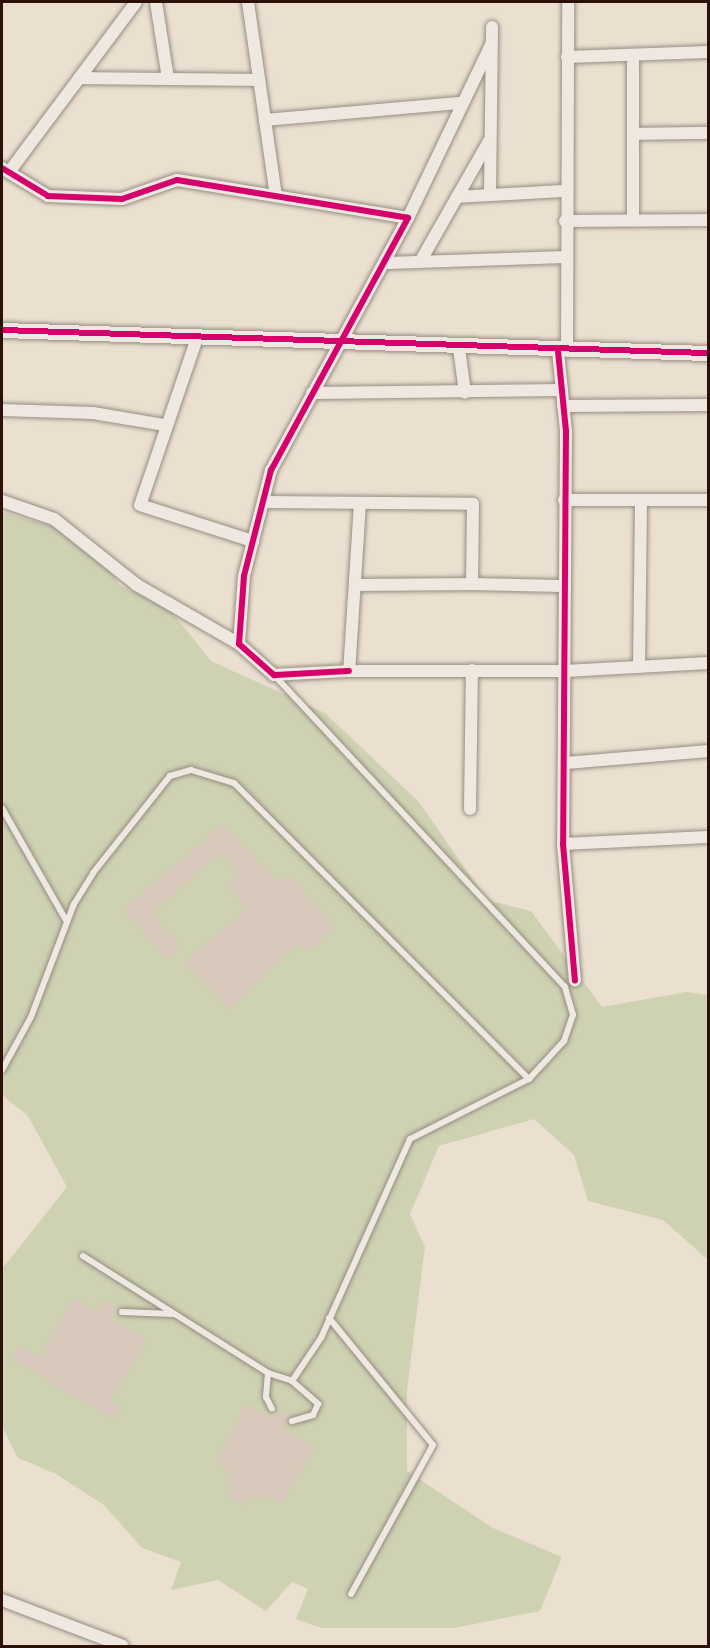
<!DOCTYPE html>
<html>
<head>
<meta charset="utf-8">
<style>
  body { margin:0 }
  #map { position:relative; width:710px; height:1648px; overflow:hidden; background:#ebe0d0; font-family:Alegreya,serif }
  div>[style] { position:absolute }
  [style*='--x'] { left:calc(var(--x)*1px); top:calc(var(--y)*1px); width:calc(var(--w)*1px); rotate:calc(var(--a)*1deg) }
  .green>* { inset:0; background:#ced1b2 }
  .building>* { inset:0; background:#d8c9bc }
  .roads { filter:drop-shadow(0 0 2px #968d82) drop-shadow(0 0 2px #968d82) }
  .service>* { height:6px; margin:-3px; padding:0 3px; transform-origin:3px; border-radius:3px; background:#eee8e0 }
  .minor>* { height:12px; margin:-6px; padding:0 6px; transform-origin:6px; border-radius:6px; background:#eee8e0 }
  .tertiary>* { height:15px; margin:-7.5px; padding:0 7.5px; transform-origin:7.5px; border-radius:7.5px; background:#eee8e0 }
  .cycleway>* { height:6px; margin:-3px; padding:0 3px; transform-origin:3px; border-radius:3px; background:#d6006c }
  span { translate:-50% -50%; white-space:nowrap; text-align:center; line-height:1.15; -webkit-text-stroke:5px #f9edd9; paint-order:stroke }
  .frame { position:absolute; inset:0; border:3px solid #2b1107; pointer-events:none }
</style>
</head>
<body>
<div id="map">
  <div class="green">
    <i style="clip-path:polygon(2px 512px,56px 527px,101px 556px,119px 585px,168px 607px,211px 661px,325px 713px,419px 802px,487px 900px,531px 911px,602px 1007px,686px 992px,708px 995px,708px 1260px,663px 1220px,588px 1201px,574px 1155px,534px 1119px,439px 1146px,410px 1214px,425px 1247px,407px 1391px,407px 1471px,493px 1528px,562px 1557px,540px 1611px,454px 1628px,321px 1628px,296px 1619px,308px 1589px,292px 1582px,266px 1611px,218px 1580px,171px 1590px,181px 1562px,142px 1548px,104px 1505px,56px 1474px,18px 1458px,2px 1426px,2px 1269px,67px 1187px,28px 1116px,2px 1095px)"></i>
  </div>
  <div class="building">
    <i style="clip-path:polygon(223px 824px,279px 883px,289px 875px,335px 927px,309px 952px,298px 943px,230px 1009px,184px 962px,248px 909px,227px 884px,239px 874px,221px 852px,151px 914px,182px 946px,166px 958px,123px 910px)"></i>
    <i style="clip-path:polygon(75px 1298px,97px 1311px,103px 1300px,117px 1308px,110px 1318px,147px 1340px,110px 1401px,122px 1408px,115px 1420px,12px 1359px,20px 1345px,40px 1357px)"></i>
    <i style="clip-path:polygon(246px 1404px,273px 1420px,278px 1410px,289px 1417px,284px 1429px,315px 1447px,281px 1504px,263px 1493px,259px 1501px,250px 1495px,244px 1505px,228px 1495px,234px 1486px,226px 1481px,231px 1472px,216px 1463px)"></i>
  </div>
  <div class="roads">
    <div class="service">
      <i style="--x:2;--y:808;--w:131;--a:60.3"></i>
      <i style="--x:2;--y:1070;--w:60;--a:-61.3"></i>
      <i style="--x:31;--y:1017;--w:121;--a:-69.2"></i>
      <i style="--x:74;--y:904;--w:36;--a:-58"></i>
      <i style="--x:93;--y:873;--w:124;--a:-51.6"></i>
      <i style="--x:170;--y:776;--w:22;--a:-16"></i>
      <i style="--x:191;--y:770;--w:45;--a:16.8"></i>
      <i style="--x:234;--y:783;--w:418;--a:45.1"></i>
      <i style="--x:529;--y:1079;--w:52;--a:-47.4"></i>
      <i style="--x:564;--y:1041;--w:28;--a:-71"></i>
      <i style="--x:573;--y:1015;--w:29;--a:-106"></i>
      <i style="--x:565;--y:987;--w:427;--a:-133"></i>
      <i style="--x:83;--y:1256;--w:219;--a:32.3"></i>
      <i style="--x:268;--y:1373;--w:25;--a:18"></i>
      <i style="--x:292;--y:1381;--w:52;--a:-56"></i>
      <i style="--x:321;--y:1338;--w:218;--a:-65.9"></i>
      <i style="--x:410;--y:1139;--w:133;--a:-26.8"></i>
      <i style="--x:122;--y:1312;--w:51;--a:2.2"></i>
      <i style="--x:329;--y:1318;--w:164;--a:50.7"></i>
      <i style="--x:433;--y:1445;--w:170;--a:118.8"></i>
      <i style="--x:268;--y:1373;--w:24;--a:95"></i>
      <i style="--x:266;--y:1397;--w:13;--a:63"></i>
      <i style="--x:292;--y:1381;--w:35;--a:41"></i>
      <i style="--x:318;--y:1404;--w:12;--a:114"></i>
      <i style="--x:313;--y:1415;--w:22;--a:164"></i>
    </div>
    <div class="minor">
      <i style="--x:156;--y:2;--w:78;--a:81.1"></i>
      <i style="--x:248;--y:2;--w:196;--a:81.8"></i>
      <i style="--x:567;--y:57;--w:141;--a:-2"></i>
      <i style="--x:79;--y:78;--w:180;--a:0.6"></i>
      <i style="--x:265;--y:120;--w:197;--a:-5"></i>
      <i style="--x:633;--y:134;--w:75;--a:-0.8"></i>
      <i style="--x:2;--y:168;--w:54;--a:31.3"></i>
      <i style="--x:48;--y:196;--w:74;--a:2.3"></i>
      <i style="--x:122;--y:199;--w:58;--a:-19.1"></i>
      <i style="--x:177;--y:180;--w:234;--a:9.3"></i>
      <i style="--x:408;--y:218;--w:287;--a:118.5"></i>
      <i style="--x:271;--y:470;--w:109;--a:104.3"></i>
      <i style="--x:244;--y:576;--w:68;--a:94.2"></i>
      <i style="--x:239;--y:644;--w:47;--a:41.5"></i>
      <i style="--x:274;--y:675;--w:75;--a:-3.1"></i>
      <i style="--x:9;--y:172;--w:212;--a:-53.2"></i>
      <i style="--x:490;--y:194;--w:167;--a:-89.3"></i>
      <i style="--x:457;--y:197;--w:109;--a:-3.2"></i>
      <i style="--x:408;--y:218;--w:194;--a:-64.4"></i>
      <i style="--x:633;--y:218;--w:163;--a:-90"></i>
      <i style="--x:565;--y:221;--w:143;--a:-0.4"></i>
      <i style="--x:420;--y:262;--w:139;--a:-60.3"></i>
      <i style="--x:387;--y:263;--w:179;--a:-1.9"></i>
      <i style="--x:197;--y:338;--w:176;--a:108.8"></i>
      <i style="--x:140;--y:505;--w:119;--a:17.7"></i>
      <i style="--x:459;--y:348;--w:45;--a:82.4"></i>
      <i style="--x:558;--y:351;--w:80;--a:84.3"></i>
      <i style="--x:566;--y:431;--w:413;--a:90.4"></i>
      <i style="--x:563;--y:844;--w:137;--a:85"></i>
      <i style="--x:567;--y:351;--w:349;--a:-89.8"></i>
      <i style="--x:312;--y:393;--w:250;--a:-0.7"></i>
      <i style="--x:563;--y:406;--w:145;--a:-0.4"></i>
      <i style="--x:2;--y:410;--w:91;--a:1.9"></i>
      <i style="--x:93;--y:413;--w:73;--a:9.5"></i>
      <i style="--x:564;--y:500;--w:144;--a:0"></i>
      <i style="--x:2;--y:501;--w:55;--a:19.1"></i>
      <i style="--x:54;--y:519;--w:106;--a:38.5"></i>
      <i style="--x:137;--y:585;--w:118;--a:30"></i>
      <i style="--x:263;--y:502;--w:210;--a:0.5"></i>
      <i style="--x:473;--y:504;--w:80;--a:90.7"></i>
      <i style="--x:472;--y:584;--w:89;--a:1.3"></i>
      <i style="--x:360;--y:503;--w:168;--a:93.7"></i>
      <i style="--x:349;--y:671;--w:216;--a:0"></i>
      <i style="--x:565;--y:671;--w:143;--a:-3.2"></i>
      <i style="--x:358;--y:585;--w:114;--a:-0.5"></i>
      <i style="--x:639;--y:667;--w:167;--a:-89.3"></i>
      <i style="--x:566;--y:763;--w:143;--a:-4.8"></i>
      <i style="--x:470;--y:809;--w:139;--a:-89.2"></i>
      <i style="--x:563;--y:844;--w:145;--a:-2.8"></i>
      <i style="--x:2;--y:1600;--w:129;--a:20.8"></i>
    </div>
    <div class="tertiary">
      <i style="--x:2;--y:330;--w:706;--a:1.87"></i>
    </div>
  </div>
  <div class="cycleway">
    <i style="--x:2;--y:168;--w:54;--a:31.3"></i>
    <i style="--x:48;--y:196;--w:74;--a:2.3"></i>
    <i style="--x:122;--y:199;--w:58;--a:-19.1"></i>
    <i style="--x:177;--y:180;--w:234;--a:9.3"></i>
    <i style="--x:408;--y:218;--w:287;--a:118.5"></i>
    <i style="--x:271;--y:470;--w:109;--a:104.3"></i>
    <i style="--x:244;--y:576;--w:68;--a:94.2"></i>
    <i style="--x:239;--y:644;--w:47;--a:41.5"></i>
    <i style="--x:274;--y:675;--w:75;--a:-3.1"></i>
    <i style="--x:2;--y:330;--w:706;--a:1.87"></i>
    <i style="--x:558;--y:351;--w:80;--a:84.3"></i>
    <i style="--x:566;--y:431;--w:413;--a:90.4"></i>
    <i style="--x:563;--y:844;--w:137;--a:85"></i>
  </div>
  <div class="frame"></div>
</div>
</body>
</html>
